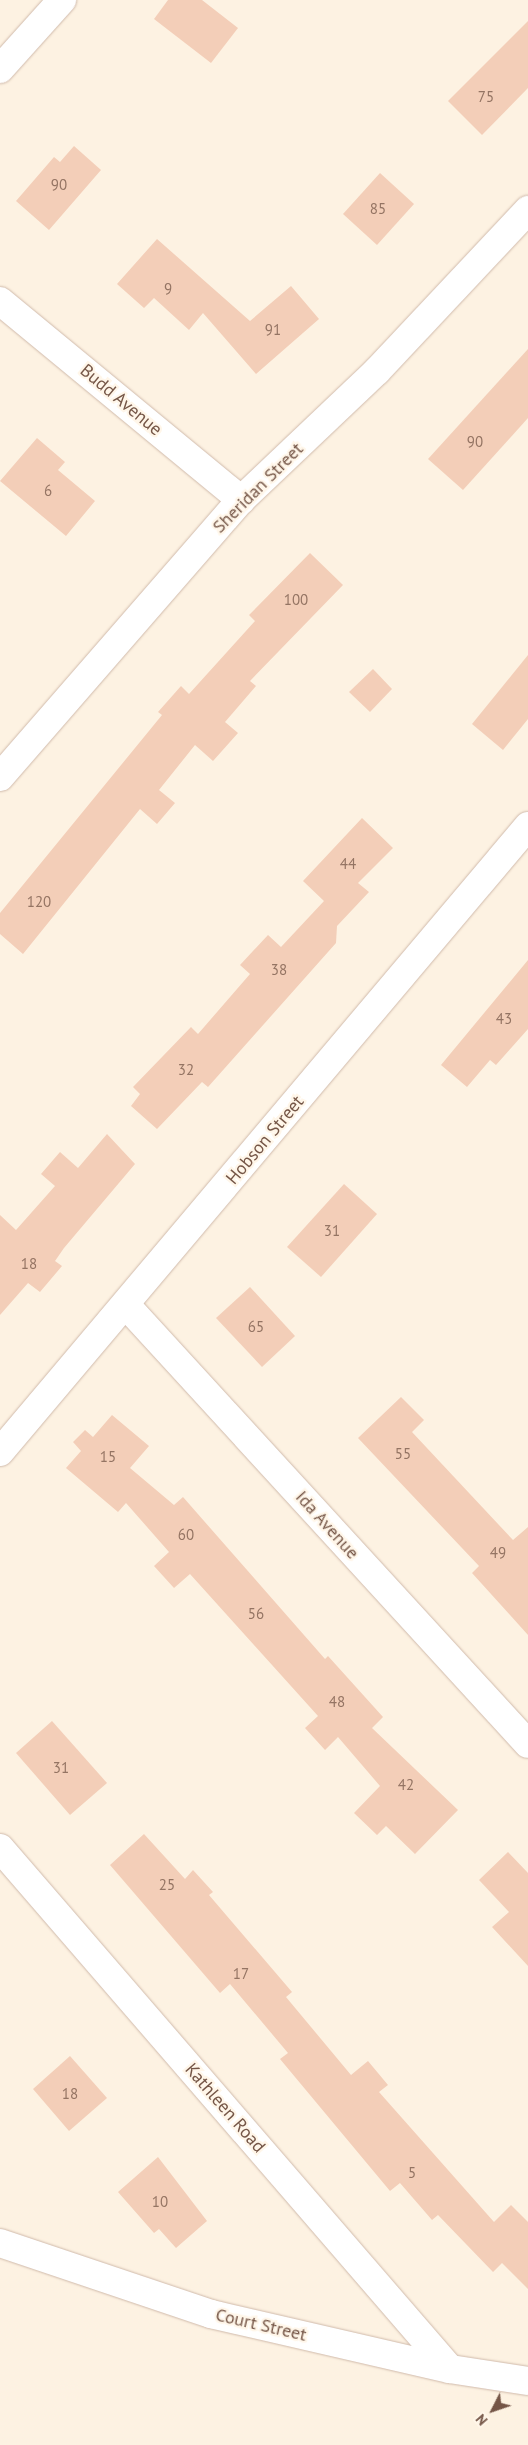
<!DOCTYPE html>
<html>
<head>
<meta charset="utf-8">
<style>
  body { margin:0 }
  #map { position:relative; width:528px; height:2445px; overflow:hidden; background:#fdf2e2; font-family:"PT Sans",sans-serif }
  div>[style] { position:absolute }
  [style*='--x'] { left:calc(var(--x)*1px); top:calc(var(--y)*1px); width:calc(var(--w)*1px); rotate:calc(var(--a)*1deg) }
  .building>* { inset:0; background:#f3ceb8 }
  .roads { filter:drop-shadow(0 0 1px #d0baab) drop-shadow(0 0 1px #d0baab) }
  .minor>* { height:28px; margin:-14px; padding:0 14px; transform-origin:14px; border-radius:14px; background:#fff }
  .tertiary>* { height:28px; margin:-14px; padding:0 14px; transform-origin:14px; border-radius:14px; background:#fff }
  span { translate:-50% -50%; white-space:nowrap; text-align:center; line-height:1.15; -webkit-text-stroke:4.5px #fff6e9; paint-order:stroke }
  .number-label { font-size:15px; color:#947463 }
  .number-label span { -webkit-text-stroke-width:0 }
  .street-label { font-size:18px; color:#755647 }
  .north { position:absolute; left:468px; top:2385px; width:50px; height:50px; -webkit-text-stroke:4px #fff6e9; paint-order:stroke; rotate:229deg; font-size:14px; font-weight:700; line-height:20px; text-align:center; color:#755647 }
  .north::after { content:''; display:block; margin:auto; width:18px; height:22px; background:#755647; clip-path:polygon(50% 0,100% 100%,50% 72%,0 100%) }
</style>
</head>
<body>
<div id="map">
  <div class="building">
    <i style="clip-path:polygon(168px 0,202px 0,238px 28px,211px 63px,154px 19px)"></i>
    <i style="clip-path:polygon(528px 21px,528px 88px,482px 135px,448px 101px)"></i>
    <i style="clip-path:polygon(74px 146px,101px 170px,49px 230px,16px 201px,54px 157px,60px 162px)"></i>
    <i style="clip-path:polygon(380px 173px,414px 204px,377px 245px,343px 214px)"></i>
    <i style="clip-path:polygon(157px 239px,250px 321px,291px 286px,319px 319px,256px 374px,203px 313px,189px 330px,154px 298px,144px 308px,117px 284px)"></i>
    <i style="clip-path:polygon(528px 349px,528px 418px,463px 490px,428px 459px)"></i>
    <i style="clip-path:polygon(37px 438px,65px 462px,58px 470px,95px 501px,66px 536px,0 481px)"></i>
    <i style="clip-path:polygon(310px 553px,343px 585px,250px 681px,256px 686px,225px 722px,238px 733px,213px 761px,195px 745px,159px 790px,175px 803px,157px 824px,140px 809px,23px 954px,0 934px,0 913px,162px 715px,158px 712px,181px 686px,189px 694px,255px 621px,249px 615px)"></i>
    <i style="clip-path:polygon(528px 655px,528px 719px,503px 750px,472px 724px)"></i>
    <i style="clip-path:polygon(373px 669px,392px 689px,370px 712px,349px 692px)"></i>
    <i style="clip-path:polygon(362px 818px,393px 848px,358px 883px,369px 892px,337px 926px,336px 943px,208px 1087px,202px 1082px,157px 1129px,131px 1106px,140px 1094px,133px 1087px,191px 1027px,198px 1034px,250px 974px,240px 965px,268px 935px,281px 947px,324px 901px,303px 881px)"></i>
    <i style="clip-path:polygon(528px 960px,528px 1029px,496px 1065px,490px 1060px,467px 1087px,441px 1065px)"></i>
    <i style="clip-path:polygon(107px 1134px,135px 1164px,64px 1248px,55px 1261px,62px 1266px,40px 1292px,28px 1283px,0 1315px,0 1215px,16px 1230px,55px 1186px,41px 1174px,60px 1152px,78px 1168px)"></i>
    <i style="clip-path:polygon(344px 1184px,377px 1214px,321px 1277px,287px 1247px)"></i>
    <i style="clip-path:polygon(250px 1287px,295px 1336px,262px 1367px,216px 1318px)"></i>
    <i style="clip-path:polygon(401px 1397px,424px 1420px,412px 1432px,513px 1540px,528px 1527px,528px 1635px,472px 1573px,479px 1566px,358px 1438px)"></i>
    <i style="clip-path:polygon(112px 1415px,149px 1446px,130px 1468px,174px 1505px,183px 1497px,325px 1659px,328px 1656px,383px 1717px,372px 1728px,458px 1810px,415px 1854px,386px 1826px,377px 1835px,354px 1813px,380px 1786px,338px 1737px,325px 1750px,305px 1728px,318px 1716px,190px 1574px,174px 1588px,154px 1566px,169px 1552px,126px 1503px,118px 1512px,66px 1468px,81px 1451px,73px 1442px,85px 1430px,93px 1437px)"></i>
    <i style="clip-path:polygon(52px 1721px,107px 1783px,70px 1815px,16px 1753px)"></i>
    <i style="clip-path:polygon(144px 1834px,185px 1879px,193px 1870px,213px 1892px,209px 1895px,292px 1992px,286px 1997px,351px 2075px,368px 2061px,388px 2085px,379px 2092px,494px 2222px,511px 2205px,528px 2222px,528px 2289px,502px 2263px,493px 2272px,438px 2215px,432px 2220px,400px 2183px,390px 2191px,280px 2059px,288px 2053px,230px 1984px,220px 1993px,110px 1865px)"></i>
    <i style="clip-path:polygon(508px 1852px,528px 1873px,528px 1966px,492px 1927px,509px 1912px,479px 1880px)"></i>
    <i style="clip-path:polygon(70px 2056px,107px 2098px,69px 2131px,33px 2089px)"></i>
    <i style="clip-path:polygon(158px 2157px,207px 2221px,176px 2248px,159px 2229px,154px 2233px,118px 2192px)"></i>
  </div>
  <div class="roads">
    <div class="minor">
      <i style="--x:0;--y:69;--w:93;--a:-48.1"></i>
      <i style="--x:0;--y:301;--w:313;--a:39.5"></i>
      <i style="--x:0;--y:777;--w:367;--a:-49"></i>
      <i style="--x:241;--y:500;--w:187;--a:-43.5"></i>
      <i style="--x:377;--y:371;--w:221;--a:-46.8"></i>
      <i style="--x:126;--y:1305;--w:595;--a:47.52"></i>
      <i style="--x:0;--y:1452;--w:819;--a:-49.85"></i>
      <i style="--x:0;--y:1848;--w:688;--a:49.18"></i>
    </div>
    <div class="tertiary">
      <i style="--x:0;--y:2243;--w:223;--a:18.6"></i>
      <i style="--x:211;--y:2314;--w:245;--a:13"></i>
      <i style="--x:450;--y:2369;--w:79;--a:8.7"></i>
    </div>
  </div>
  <div class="number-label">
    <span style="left:486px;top:97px">75</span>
    <span style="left:59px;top:185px">90</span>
    <span style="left:378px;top:209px">85</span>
    <span style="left:168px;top:289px">9</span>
    <span style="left:273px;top:330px">91</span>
    <span style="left:475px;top:442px">90</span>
    <span style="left:48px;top:491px">6</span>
    <span style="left:296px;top:600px">100</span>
    <span style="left:348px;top:864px">44</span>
    <span style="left:39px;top:902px">120</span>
    <span style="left:279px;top:970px">38</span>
    <span style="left:504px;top:1019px">43</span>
    <span style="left:186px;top:1070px">32</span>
    <span style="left:332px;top:1231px">31</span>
    <span style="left:29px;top:1264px">18</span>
    <span style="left:256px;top:1327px">65</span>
    <span style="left:403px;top:1454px">55</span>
    <span style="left:108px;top:1457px">15</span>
    <span style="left:186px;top:1535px">60</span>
    <span style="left:498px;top:1553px">49</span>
    <span style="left:256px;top:1614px">56</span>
    <span style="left:337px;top:1702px">48</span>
    <span style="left:61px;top:1768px">31</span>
    <span style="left:406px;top:1785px">42</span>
    <span style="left:167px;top:1885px">25</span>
    <span style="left:241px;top:1974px">17</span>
    <span style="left:70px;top:2094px">18</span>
    <span style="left:412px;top:2173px">5</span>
    <span style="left:160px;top:2202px">10</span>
  </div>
  <div class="street-label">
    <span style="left:121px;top:400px;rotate:40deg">Budd Avenue</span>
    <span style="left:258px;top:488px;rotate:-45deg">Sheridan Street</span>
    <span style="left:265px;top:1140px;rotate:-50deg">Hobson Street</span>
    <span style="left:327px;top:1525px;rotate:48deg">Ida Avenue</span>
    <span style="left:225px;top:2108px;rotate:49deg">Kathleen Road</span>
    <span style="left:261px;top:2325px;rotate:13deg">Court Street</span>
  </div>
  <div class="north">N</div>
</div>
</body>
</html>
